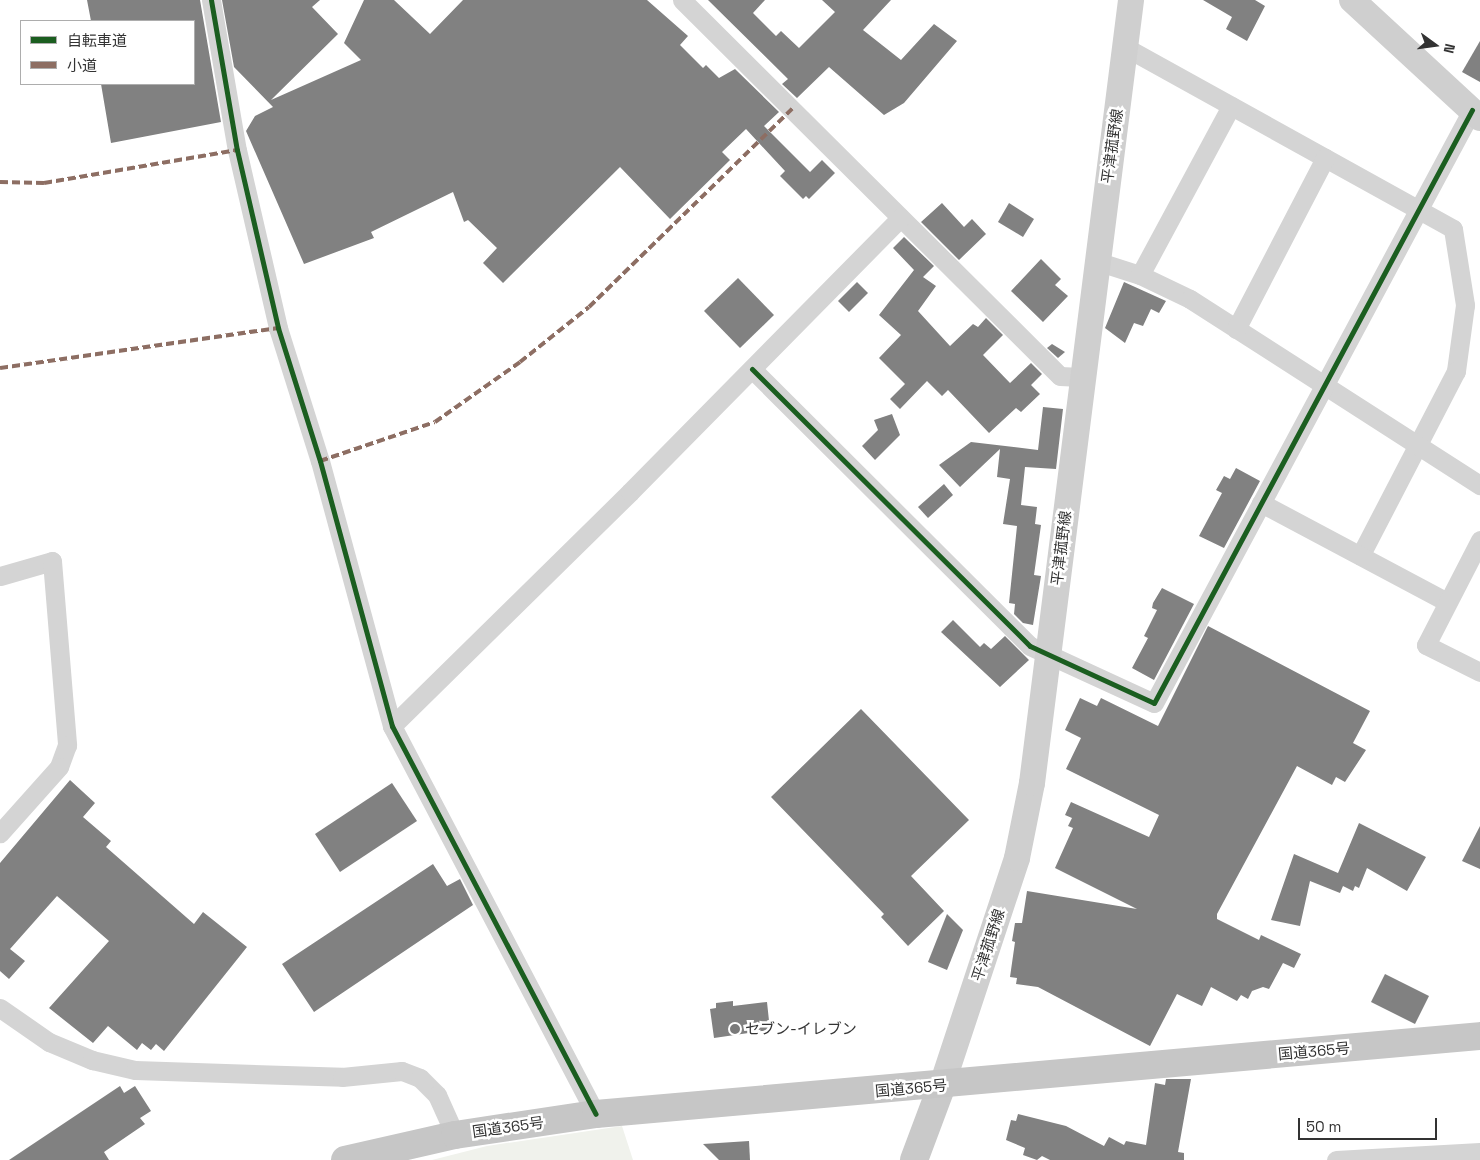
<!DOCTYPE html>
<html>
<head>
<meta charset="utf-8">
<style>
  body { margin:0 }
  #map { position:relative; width:1480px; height:1160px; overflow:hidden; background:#fff; font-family:"Space Grotesk","Noto Sans JP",sans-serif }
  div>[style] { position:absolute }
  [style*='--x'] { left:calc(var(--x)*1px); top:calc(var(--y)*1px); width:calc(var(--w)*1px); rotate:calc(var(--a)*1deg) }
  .green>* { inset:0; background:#f0f2ec }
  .building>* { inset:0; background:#818181 }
  .minor>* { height:19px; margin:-9.5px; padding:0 9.5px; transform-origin:9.5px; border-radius:9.5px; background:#d4d4d4 }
  .secondary>* { height:26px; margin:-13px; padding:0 13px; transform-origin:13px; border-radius:13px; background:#cfcfcf }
  .primary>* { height:28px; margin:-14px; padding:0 14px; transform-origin:14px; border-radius:14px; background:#c9c9c9 }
  .trunk>* { height:28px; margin:-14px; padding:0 14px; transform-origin:14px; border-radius:14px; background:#c6c6c6 }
  .quiet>* { height:4px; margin-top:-2px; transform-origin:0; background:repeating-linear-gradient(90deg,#8d6e63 0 8px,transparent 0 12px) }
  .cycleway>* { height:5px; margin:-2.5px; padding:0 2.5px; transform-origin:2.5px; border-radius:2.5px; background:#1b5e20 }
  .dots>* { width:14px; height:14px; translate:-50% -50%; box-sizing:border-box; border:2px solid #fff; border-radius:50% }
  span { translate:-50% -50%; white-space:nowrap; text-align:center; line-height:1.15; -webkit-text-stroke:5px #fff; paint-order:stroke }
  .street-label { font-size:15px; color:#333 }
  .poi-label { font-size:15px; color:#333 }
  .left { translate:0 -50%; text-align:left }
  .legend { position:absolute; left:20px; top:20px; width:175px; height:65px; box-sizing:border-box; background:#fff; border:1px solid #adadad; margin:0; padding:6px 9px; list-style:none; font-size:15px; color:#333 }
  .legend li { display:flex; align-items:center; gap:10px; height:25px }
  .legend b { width:25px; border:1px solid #adadad }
  .north { position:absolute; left:1410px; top:20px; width:50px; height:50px; -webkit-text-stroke:4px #fff; paint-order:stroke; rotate:104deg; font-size:14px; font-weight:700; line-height:20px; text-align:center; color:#333 }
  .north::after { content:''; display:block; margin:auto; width:18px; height:22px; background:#333; clip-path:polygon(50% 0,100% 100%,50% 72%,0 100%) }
  .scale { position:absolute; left:1298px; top:1118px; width:139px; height:22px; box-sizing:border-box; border:2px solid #333; border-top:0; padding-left:6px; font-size:15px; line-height:18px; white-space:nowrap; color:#333; -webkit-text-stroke:4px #fff; paint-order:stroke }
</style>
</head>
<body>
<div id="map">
  <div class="green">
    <i style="clip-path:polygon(622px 1126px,633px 1160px,432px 1160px,487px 1146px)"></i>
  </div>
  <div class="building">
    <i style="clip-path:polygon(87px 0,200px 0,221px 122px,111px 143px,101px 84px,194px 84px,194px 21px,91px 21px)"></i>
    <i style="clip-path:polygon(222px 0,320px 0,312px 7px,338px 34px,271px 100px,361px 60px,344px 43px,364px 0,394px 0,430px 34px,463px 0,647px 0,688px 36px,680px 45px,703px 68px,706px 65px,719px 78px,735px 69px,779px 112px,764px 126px,810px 172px,822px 160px,835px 173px,809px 199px,806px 196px,803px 199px,780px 176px,785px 171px,746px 129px,722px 152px,730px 160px,670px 219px,620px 167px,503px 283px,483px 263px,497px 248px,468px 220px,464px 222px,453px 192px,371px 232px,374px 238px,304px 264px,246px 131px,255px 116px,273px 107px,234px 67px)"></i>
    <i style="clip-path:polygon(708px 0,765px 0,753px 13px,776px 36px,781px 31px,799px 48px,835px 12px,822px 0,891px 0,863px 30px,901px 60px,934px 24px,957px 41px,904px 103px,884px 115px,829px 67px,797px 98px,782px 84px,788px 79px)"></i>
    <i style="clip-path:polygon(1203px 0,1255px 0,1265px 6px,1247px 41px,1226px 29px,1232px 17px)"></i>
    <i style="clip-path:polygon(1480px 41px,1480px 82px,1462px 72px)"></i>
    <i style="clip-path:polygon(942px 203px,964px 227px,972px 219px,986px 234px,959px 260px,921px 222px)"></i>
    <i style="clip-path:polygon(1009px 203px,1034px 219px,1023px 237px,998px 222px)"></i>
    <i style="clip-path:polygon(904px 237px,934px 266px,923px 277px,936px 286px,918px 311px,950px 346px,973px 324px,978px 327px,986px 318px,1003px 335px,983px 355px,1010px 383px,1031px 363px,1042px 374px,1031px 385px,1040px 394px,1021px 412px,1016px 408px,989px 433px,948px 390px,942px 396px,927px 381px,900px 409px,890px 399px,905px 384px,879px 358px,901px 335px,879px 315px,914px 270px,893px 248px)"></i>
    <i style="clip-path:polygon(1041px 259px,1061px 279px,1055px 285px,1068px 296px,1043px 322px,1011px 291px)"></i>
    <i style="clip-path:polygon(738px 278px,774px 315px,740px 348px,704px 311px)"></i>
    <i style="clip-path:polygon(857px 282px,868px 293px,849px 312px,838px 301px)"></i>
    <i style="clip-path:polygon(1124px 282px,1166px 301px,1159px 313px,1151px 309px,1143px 326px,1134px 323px,1125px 343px,1105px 328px)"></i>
    <i style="clip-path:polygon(1052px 344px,1065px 352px,1058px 358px,1047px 348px)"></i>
    <i style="clip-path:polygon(1043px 407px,1063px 409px,1056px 469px,1025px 467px,1021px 505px,1037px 507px,1035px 524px,1041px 525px,1034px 575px,1041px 576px,1033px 625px,1023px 623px,1014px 614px,1015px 604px,1009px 603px,1017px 526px,1003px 524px,1010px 479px,997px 477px,1000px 449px,960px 487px,939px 465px,971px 442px,1038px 450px)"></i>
    <i style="clip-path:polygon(892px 414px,900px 435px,875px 460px,862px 446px,878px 430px,874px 420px)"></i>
    <i style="clip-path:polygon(1236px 468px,1260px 481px,1224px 548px,1199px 536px,1222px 493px,1216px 490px,1224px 476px,1230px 479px)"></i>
    <i style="clip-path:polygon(944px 484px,953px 495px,928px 518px,918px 507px)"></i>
    <i style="clip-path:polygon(1162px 588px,1194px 604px,1154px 680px,1132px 668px,1148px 638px,1144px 636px,1157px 610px,1152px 608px,1153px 603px)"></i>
    <i style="clip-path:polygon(953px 620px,980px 647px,984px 643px,991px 649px,1005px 636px,1029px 660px,1000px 687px,941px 632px)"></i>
    <i style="clip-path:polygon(1208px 626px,1370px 711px,1353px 743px,1366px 750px,1345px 782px,1336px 777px,1332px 785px,1297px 766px,1217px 914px,1217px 919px,1259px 940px,1261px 935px,1301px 954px,1294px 968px,1283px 963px,1269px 989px,1263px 987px,1252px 991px,1248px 999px,1241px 995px,1237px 1001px,1211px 987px,1202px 1006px,1177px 994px,1150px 1046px,1038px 987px,1016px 984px,1017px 978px,1010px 977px,1015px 942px,1012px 941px,1015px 923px,1022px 923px,1027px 891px,1137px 909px,1055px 868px,1073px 828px,1068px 826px,1072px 818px,1065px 815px,1071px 802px,1149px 837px,1159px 815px,1066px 769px,1081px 738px,1065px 730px,1080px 698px,1097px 706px,1101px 698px,1158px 726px)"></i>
    <i style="clip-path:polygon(861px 709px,969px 820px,911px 876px,944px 911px,908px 946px,881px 917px,884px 914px,771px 797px)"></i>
    <i style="clip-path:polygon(70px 780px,95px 803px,83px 817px,111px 841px,106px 847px,194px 924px,203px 912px,247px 947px,164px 1051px,156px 1044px,151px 1050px,142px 1043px,137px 1050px,108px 1026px,93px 1043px,49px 1008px,109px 941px,57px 896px,10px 949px,25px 961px,9px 979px,0 971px,0 863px)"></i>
    <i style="clip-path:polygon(392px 783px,417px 821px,340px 872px,315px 834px)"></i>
    <i style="clip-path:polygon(1359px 823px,1426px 857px,1407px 891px,1367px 868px,1359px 888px,1355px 886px,1353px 891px,1343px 886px,1340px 893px,1310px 881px,1300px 926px,1271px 920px,1294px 854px,1338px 873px)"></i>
    <i style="clip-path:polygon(1480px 826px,1480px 869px,1462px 861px)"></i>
    <i style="clip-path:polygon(433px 864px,447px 886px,460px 879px,473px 905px,314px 1012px,282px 964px)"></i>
    <i style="clip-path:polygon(947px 914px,963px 930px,947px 970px,928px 962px)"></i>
    <i style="clip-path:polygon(1385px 974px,1429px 996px,1415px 1024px,1371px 1002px)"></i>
    <i style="clip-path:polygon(733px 1001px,733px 1006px,767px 1002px,770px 1030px,714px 1038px,710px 1009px,716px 1008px,716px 1003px)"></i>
    <i style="clip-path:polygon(1166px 1079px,1191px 1079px,1178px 1152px,1184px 1153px,1184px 1160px,1050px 1160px,1042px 1156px,1037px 1160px,1023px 1155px,1025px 1148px,1006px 1140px,1011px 1120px,1016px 1121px,1018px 1114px,1066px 1126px,1104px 1146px,1109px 1137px,1124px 1145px,1126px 1141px,1146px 1145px,1155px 1083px,1165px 1085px)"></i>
    <i style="clip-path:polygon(120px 1086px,124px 1093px,135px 1086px,151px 1111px,140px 1118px,145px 1124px,104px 1152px,109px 1160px,9px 1160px)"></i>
    <i style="clip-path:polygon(749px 1141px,750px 1160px,719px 1160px,703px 1144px)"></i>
  </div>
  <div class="minor">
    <i style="--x:211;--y:0;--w:152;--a:80.2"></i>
    <i style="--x:237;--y:150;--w:183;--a:77"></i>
    <i style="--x:278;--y:328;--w:139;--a:72.5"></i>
    <i style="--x:320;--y:461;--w:275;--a:74.8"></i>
    <i style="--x:392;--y:726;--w:438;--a:62.3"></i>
    <i style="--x:682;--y:0;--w:533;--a:44.85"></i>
    <i style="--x:1060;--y:376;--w:21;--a:3"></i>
    <i style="--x:1125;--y:47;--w:375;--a:29"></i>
    <i style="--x:1453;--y:229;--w:77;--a:81"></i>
    <i style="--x:1465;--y:305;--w:67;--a:97.8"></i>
    <i style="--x:1456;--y:371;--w:208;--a:117.4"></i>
    <i style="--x:1096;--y:261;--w:46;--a:17.7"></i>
    <i style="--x:1140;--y:275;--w:55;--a:25.6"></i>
    <i style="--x:1190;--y:299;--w:345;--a:32.7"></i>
    <i style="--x:1140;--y:275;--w:192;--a:-61.7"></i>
    <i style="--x:1236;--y:329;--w:193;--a:-62.5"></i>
    <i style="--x:752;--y:369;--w:392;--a:44.9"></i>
    <i style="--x:1030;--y:646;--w:136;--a:24.7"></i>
    <i style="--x:1154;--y:703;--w:673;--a:-61.8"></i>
    <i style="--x:1261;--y:503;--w:211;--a:28"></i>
    <i style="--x:1480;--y:540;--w:118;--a:117.2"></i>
    <i style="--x:1426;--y:645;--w:60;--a:26.6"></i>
    <i style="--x:0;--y:576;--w:54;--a:-16.1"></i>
    <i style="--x:52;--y:561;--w:185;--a:85.3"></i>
    <i style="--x:67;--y:745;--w:23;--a:110"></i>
    <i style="--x:59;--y:767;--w:89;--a:131.8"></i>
    <i style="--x:392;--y:726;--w:334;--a:-44.5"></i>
    <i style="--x:630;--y:492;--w:385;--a:-45.4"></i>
    <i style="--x:0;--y:1008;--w:60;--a:34.8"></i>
    <i style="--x:49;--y:1042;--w:47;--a:22.7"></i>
    <i style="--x:92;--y:1060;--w:44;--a:13.1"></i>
    <i style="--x:135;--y:1070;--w:207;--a:1.9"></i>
    <i style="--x:342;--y:1077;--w:60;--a:-5.7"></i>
    <i style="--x:402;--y:1071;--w:19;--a:21"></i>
    <i style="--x:420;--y:1078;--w:24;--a:45"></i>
    <i style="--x:437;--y:1095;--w:44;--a:65.8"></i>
    <i style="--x:1336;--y:1160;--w:144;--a:-3.2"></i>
  </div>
  <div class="secondary">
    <i style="--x:1352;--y:0;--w:174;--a:42.7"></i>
    <i style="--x:942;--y:1085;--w:239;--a:-71.7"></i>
    <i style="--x:1017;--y:858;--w:76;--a:-78.7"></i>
    <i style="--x:1032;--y:783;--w:789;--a:-82.79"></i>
  </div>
  <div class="primary">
    <i style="--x:914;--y:1160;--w:80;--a:-69.5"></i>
  </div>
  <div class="trunk">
    <i style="--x:345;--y:1160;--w:113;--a:-12.8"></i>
    <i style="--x:455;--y:1135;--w:143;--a:-8.5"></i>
    <i style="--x:596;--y:1114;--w:887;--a:-5.04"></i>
  </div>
  <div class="quiet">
    <i style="--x:0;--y:182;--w:44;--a:1.3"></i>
    <i style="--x:44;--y:183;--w:196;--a:-9.7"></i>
    <i style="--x:0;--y:368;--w:281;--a:-8.2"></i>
    <i style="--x:320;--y:461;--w:121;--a:-18.7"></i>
    <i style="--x:435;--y:422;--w:104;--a:-35.2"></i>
    <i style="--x:520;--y:362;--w:88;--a:-38.6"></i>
    <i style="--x:589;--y:307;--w:284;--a:-44.3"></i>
  </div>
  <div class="cycleway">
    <i style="--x:211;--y:0;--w:152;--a:80.2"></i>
    <i style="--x:237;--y:150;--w:183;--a:77"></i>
    <i style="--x:278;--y:328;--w:139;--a:72.5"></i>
    <i style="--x:320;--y:461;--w:275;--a:74.8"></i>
    <i style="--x:392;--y:726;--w:438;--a:62.3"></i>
    <i style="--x:752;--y:369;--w:392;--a:44.9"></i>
    <i style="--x:1030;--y:646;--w:136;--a:24.7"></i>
    <i style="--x:1154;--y:703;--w:673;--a:-61.8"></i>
  </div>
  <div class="dots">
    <i style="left:735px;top:1029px;background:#7a7a7a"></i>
  </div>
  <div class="street-label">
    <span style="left:1112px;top:146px;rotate:-82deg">平津菰野線</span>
    <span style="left:1061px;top:548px;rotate:-83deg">平津菰野線</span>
    <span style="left:988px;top:945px;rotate:-72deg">平津菰野線</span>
    <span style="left:1314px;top:1051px;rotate:-5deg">国道365号</span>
    <span style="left:911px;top:1088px;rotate:-5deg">国道365号</span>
    <span style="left:508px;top:1127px;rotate:-8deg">国道365号</span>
  </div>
  <div class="poi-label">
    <span class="left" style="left:745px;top:1029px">セブン-イレブン</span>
  </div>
  <ul class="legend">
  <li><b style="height:6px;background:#1b5e20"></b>自転車道</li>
  <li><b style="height:6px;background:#8d6e63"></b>小道</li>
  </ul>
  <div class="north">N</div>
  <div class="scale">50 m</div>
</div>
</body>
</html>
